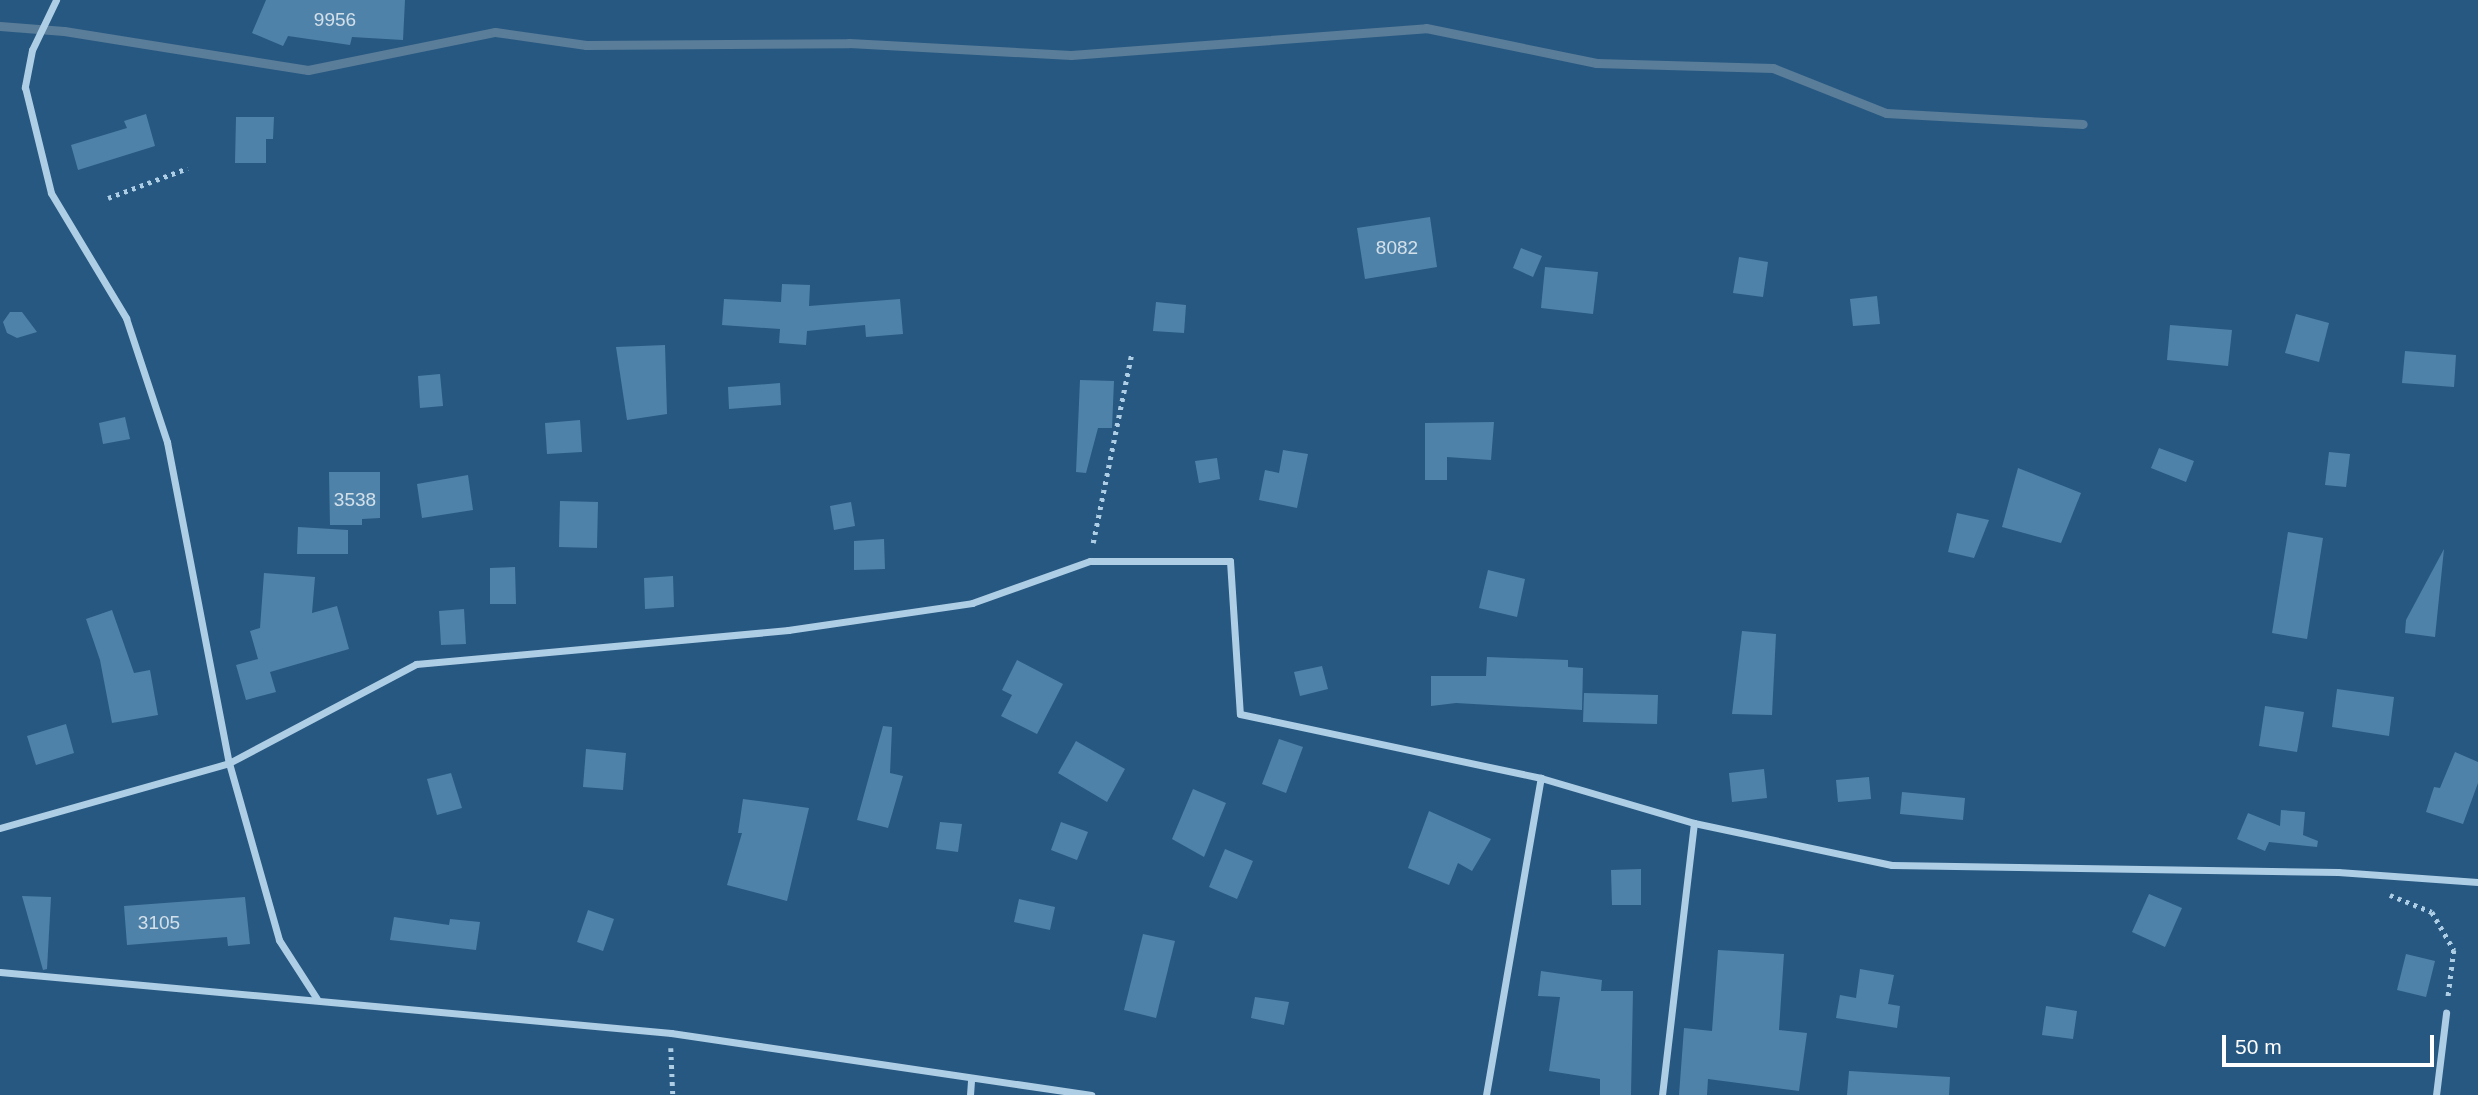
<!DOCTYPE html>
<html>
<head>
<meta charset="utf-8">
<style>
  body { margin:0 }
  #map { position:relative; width:2478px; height:1095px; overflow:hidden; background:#275881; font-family:Arial,sans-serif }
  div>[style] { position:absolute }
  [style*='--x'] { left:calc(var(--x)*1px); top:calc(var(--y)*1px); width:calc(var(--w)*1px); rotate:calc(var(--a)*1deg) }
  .stream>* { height:9px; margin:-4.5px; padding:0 4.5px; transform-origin:4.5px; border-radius:4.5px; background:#5a7d99 }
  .building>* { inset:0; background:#4f82a9 }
  .path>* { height:4.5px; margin-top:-2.25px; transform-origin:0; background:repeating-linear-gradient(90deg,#aecee6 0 3.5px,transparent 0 8.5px) }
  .street>* { height:7px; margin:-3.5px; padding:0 3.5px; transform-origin:3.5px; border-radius:3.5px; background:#aecee6 }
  span { translate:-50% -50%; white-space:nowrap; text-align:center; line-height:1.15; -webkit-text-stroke:5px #275881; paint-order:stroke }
  .number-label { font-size:19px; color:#d3e0ea }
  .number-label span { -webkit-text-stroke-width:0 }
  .scale { position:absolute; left:2222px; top:1035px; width:212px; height:32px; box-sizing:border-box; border:4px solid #fff; border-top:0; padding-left:9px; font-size:21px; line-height:24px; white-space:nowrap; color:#fff; -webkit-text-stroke:5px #275881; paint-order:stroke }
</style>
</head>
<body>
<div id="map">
  <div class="stream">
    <i style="--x:0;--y:26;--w:64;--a:4.5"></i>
    <i style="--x:64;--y:31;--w:247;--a:9.1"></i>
    <i style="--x:308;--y:70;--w:191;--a:-11.5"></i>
    <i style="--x:495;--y:32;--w:92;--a:8.1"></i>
    <i style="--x:586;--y:45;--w:263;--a:-0.4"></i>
    <i style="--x:849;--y:43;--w:222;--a:3.1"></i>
    <i style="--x:1071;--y:55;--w:356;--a:-4.3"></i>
    <i style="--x:1426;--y:28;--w:174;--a:11.6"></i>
    <i style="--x:1596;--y:63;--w:177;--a:1.6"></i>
    <i style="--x:1773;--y:68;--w:122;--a:21.7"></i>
    <i style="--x:1886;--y:113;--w:197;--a:3.2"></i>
  </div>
  <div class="building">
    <i style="clip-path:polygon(266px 0,405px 0,403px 40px,352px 37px,350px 45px,288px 36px,283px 46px,252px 33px)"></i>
    <i style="clip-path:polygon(146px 114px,155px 146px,78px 170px,71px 145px,127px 128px,124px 121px)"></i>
    <i style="clip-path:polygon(236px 117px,274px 117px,273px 139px,266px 139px,266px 163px,235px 163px)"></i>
    <i style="clip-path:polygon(1430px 217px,1437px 267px,1365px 279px,1357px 228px)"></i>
    <i style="clip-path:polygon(1521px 248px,1542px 256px,1533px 277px,1513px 268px)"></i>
    <i style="clip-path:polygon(1739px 257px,1768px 262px,1763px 297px,1733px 293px)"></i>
    <i style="clip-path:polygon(1545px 267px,1598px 272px,1593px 314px,1541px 308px)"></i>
    <i style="clip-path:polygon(782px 284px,810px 285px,809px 306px,900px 299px,903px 334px,866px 337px,865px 325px,807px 331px,806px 345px,779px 343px,780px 329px,722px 325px,724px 299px,781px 302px)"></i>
    <i style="clip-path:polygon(1877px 296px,1880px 324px,1853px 326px,1850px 299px)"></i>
    <i style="clip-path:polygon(1156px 302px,1186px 305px,1184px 333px,1153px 331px)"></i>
    <i style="clip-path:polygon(10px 312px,22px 312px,37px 332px,17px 338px,7px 333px,3px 322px)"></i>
    <i style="clip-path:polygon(2296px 314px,2329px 323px,2319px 362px,2285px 353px)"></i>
    <i style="clip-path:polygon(2170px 325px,2232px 330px,2228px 366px,2167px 360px)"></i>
    <i style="clip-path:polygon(665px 345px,667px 414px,627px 420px,616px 347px)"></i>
    <i style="clip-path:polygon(2405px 351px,2456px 355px,2454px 387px,2402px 383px)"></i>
    <i style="clip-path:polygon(440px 374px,443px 406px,420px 408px,418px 376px)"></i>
    <i style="clip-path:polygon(1080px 380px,1114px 381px,1112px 428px,1098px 428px,1086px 473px,1076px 472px)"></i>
    <i style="clip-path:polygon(780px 383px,781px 405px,729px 409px,728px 387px)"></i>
    <i style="clip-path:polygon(125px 417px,130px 439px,103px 444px,99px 423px)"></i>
    <i style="clip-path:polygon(580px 420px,582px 452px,547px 454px,545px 423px)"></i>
    <i style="clip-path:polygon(1494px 422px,1491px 460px,1447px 457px,1447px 480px,1425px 480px,1425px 423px)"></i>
    <i style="clip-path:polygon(2159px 448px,2194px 461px,2186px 482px,2151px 468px)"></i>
    <i style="clip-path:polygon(1283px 450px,1308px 454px,1297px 508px,1259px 500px,1265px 470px,1279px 473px)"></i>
    <i style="clip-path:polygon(2329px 452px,2350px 454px,2346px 487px,2325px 485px)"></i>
    <i style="clip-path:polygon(1217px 458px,1220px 479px,1199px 483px,1195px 461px)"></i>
    <i style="clip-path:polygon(2018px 468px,2081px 493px,2061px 543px,2002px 527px)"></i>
    <i style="clip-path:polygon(329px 472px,380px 472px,380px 518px,362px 519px,362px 525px,330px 525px)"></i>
    <i style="clip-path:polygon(468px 475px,473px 510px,422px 518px,417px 484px)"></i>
    <i style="clip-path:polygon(560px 501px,598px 502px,597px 548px,559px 547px)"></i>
    <i style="clip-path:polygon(851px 502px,855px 526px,834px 530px,830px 506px)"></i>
    <i style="clip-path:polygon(1957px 513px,1989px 520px,1974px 558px,1948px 552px)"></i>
    <i style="clip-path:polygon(298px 527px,348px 530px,348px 554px,297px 554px)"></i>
    <i style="clip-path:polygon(2288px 532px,2323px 538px,2307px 639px,2272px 633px)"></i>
    <i style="clip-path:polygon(884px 539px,885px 569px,854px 570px,854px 541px)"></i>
    <i style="clip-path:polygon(2444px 549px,2435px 637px,2405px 633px,2406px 620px)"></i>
    <i style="clip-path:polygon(515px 567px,516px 604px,490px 604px,490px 568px)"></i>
    <i style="clip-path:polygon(1488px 570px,1525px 579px,1517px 617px,1479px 608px)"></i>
    <i style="clip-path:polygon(264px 573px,315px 577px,312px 613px,337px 606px,349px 649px,270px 672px,276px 692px,246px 700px,236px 665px,258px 659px,250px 631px,260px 628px)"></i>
    <i style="clip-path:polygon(673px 576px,674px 607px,645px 609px,644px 578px)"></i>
    <i style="clip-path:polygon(464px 609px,466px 644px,441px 645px,439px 611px)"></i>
    <i style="clip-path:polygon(112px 610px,134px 673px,150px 670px,158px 715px,112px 723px,100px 660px,86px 619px)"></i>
    <i style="clip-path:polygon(1742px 631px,1776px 634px,1772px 715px,1732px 714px)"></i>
    <i style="clip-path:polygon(1487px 657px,1568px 660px,1568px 667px,1583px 668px,1582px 710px,1456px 703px,1431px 706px,1431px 676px,1486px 676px)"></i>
    <i style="clip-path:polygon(1017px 660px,1063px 684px,1037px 734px,1001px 716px,1012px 695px,1002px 690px)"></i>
    <i style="clip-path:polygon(1322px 666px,1328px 689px,1300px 696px,1294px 672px)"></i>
    <i style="clip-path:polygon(2337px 689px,2394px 697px,2389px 736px,2332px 727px)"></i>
    <i style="clip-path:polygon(1584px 693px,1658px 695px,1657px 724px,1583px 722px)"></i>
    <i style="clip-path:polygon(2265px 706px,2304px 712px,2297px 752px,2259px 746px)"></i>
    <i style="clip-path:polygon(66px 724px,74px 753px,36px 765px,27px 736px)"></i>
    <i style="clip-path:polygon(883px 726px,892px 727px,890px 773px,903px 776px,888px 828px,857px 820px)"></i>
    <i style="clip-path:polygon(1279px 739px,1303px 747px,1286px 793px,1262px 784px)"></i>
    <i style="clip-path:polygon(1076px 741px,1125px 769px,1107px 802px,1058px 773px)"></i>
    <i style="clip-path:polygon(586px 749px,626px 753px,623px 790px,583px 787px)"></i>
    <i style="clip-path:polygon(2455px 752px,2478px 762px,2478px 783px,2463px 824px,2426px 812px,2434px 787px,2440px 788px)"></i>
    <i style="clip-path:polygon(1764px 769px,1767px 798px,1732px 802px,1729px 773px)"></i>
    <i style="clip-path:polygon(451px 773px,462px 808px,437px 815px,427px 779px)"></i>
    <i style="clip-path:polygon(1869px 777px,1871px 799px,1838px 802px,1836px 780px)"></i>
    <i style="clip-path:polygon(1193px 789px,1226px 803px,1204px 857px,1172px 839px)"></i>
    <i style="clip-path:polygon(1902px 792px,1965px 798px,1963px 820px,1900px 814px)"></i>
    <i style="clip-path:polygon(743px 799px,809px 808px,787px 901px,727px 885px,742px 833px,738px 833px)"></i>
    <i style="clip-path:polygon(2281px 810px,2305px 812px,2303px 835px,2318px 841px,2317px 847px,2269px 842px,2265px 851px,2237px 839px,2248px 813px,2280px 826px)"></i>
    <i style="clip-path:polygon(1429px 811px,1491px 839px,1472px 871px,1458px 863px,1449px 885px,1408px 868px)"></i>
    <i style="clip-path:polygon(940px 822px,962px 824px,958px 852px,936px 849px)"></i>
    <i style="clip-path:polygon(1061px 822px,1088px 832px,1077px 860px,1051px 850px)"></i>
    <i style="clip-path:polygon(1225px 849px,1253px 861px,1237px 899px,1209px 887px)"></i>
    <i style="clip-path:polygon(1641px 869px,1641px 905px,1612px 905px,1611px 870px)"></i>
    <i style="clip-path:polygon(2149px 894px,2182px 908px,2165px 947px,2132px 932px)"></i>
    <i style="clip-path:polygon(22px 896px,51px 897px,47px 969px,43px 970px)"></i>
    <i style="clip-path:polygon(245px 897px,250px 944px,228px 946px,227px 937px,127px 945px,124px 906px)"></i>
    <i style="clip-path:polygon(1019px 899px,1055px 907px,1050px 930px,1014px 922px)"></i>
    <i style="clip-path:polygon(588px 910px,614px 919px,603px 951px,577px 942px)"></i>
    <i style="clip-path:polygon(394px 917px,449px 925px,450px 919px,480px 922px,476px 950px,390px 940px)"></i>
    <i style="clip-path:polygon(1143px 934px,1175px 941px,1156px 1018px,1124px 1010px)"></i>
    <i style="clip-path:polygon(1718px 950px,1784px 954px,1779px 1030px,1807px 1033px,1799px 1091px,1708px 1079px,1707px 1095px,1679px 1095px,1684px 1028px,1712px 1031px)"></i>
    <i style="clip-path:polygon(2406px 954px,2435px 961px,2426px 997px,2397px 990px)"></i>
    <i style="clip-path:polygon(1860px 969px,1894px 975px,1888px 1004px,1900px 1006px,1897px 1028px,1836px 1018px,1840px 995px,1856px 998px)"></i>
    <i style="clip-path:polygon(1541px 971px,1602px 980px,1601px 991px,1633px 991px,1631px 1095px,1600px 1095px,1600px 1079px,1549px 1071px,1560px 997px,1538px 996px)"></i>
    <i style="clip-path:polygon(1255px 997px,1289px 1002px,1284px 1025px,1251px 1018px)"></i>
    <i style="clip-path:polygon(2046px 1006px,2077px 1011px,2073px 1039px,2042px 1035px)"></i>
    <i style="clip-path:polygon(1849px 1071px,1950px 1077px,1949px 1095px,1847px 1095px)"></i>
  </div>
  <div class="path">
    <i style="--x:108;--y:198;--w:85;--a:-20.6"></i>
    <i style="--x:1093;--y:543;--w:195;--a:-78.5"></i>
    <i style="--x:2390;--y:895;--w:45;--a:22"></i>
    <i style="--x:2432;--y:912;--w:44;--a:59.9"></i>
    <i style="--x:2454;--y:950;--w:49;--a:97"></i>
    <i style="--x:671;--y:1048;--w:47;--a:87.6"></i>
  </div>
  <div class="street">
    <i style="--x:56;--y:0;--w:55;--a:115.6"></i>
    <i style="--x:32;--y:50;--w:38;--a:101"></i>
    <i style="--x:25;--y:87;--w:109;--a:76.2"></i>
    <i style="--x:51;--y:193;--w:146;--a:59"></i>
    <i style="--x:126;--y:318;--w:131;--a:71.7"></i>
    <i style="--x:167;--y:442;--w:327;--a:79.1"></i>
    <i style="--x:229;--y:763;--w:184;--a:74.2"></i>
    <i style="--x:279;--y:940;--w:70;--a:57.2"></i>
    <i style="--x:0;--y:828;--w:238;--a:-15.8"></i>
    <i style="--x:229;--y:763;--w:212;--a:-27.9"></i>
    <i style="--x:416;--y:664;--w:374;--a:-5.2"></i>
    <i style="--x:788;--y:630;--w:186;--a:-8.3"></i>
    <i style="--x:972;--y:603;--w:125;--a:-19.6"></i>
    <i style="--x:1090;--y:561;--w:140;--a:0"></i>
    <i style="--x:1230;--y:561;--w:153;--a:86.3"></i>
    <i style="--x:1240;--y:714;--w:308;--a:12"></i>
    <i style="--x:1541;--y:778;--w:159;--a:16.4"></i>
    <i style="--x:1694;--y:823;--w:202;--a:12"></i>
    <i style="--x:1892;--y:865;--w:446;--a:0.9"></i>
    <i style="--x:2338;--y:872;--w:140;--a:4.1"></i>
    <i style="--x:0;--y:972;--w:674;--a:5.19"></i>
    <i style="--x:671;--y:1033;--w:425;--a:8.4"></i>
    <i style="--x:970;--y:1095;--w:15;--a:-86"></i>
    <i style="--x:1486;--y:1095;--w:322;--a:-80.2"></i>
    <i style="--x:1662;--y:1095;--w:274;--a:-83.3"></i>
    <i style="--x:2436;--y:1095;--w:83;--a:-83"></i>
  </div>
  <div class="number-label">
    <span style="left:335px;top:20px">9956</span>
    <span style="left:1397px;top:248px">8082</span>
    <span style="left:355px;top:500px">3538</span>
    <span style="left:159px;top:923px">3105</span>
  </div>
  <div class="scale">50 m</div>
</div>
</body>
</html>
